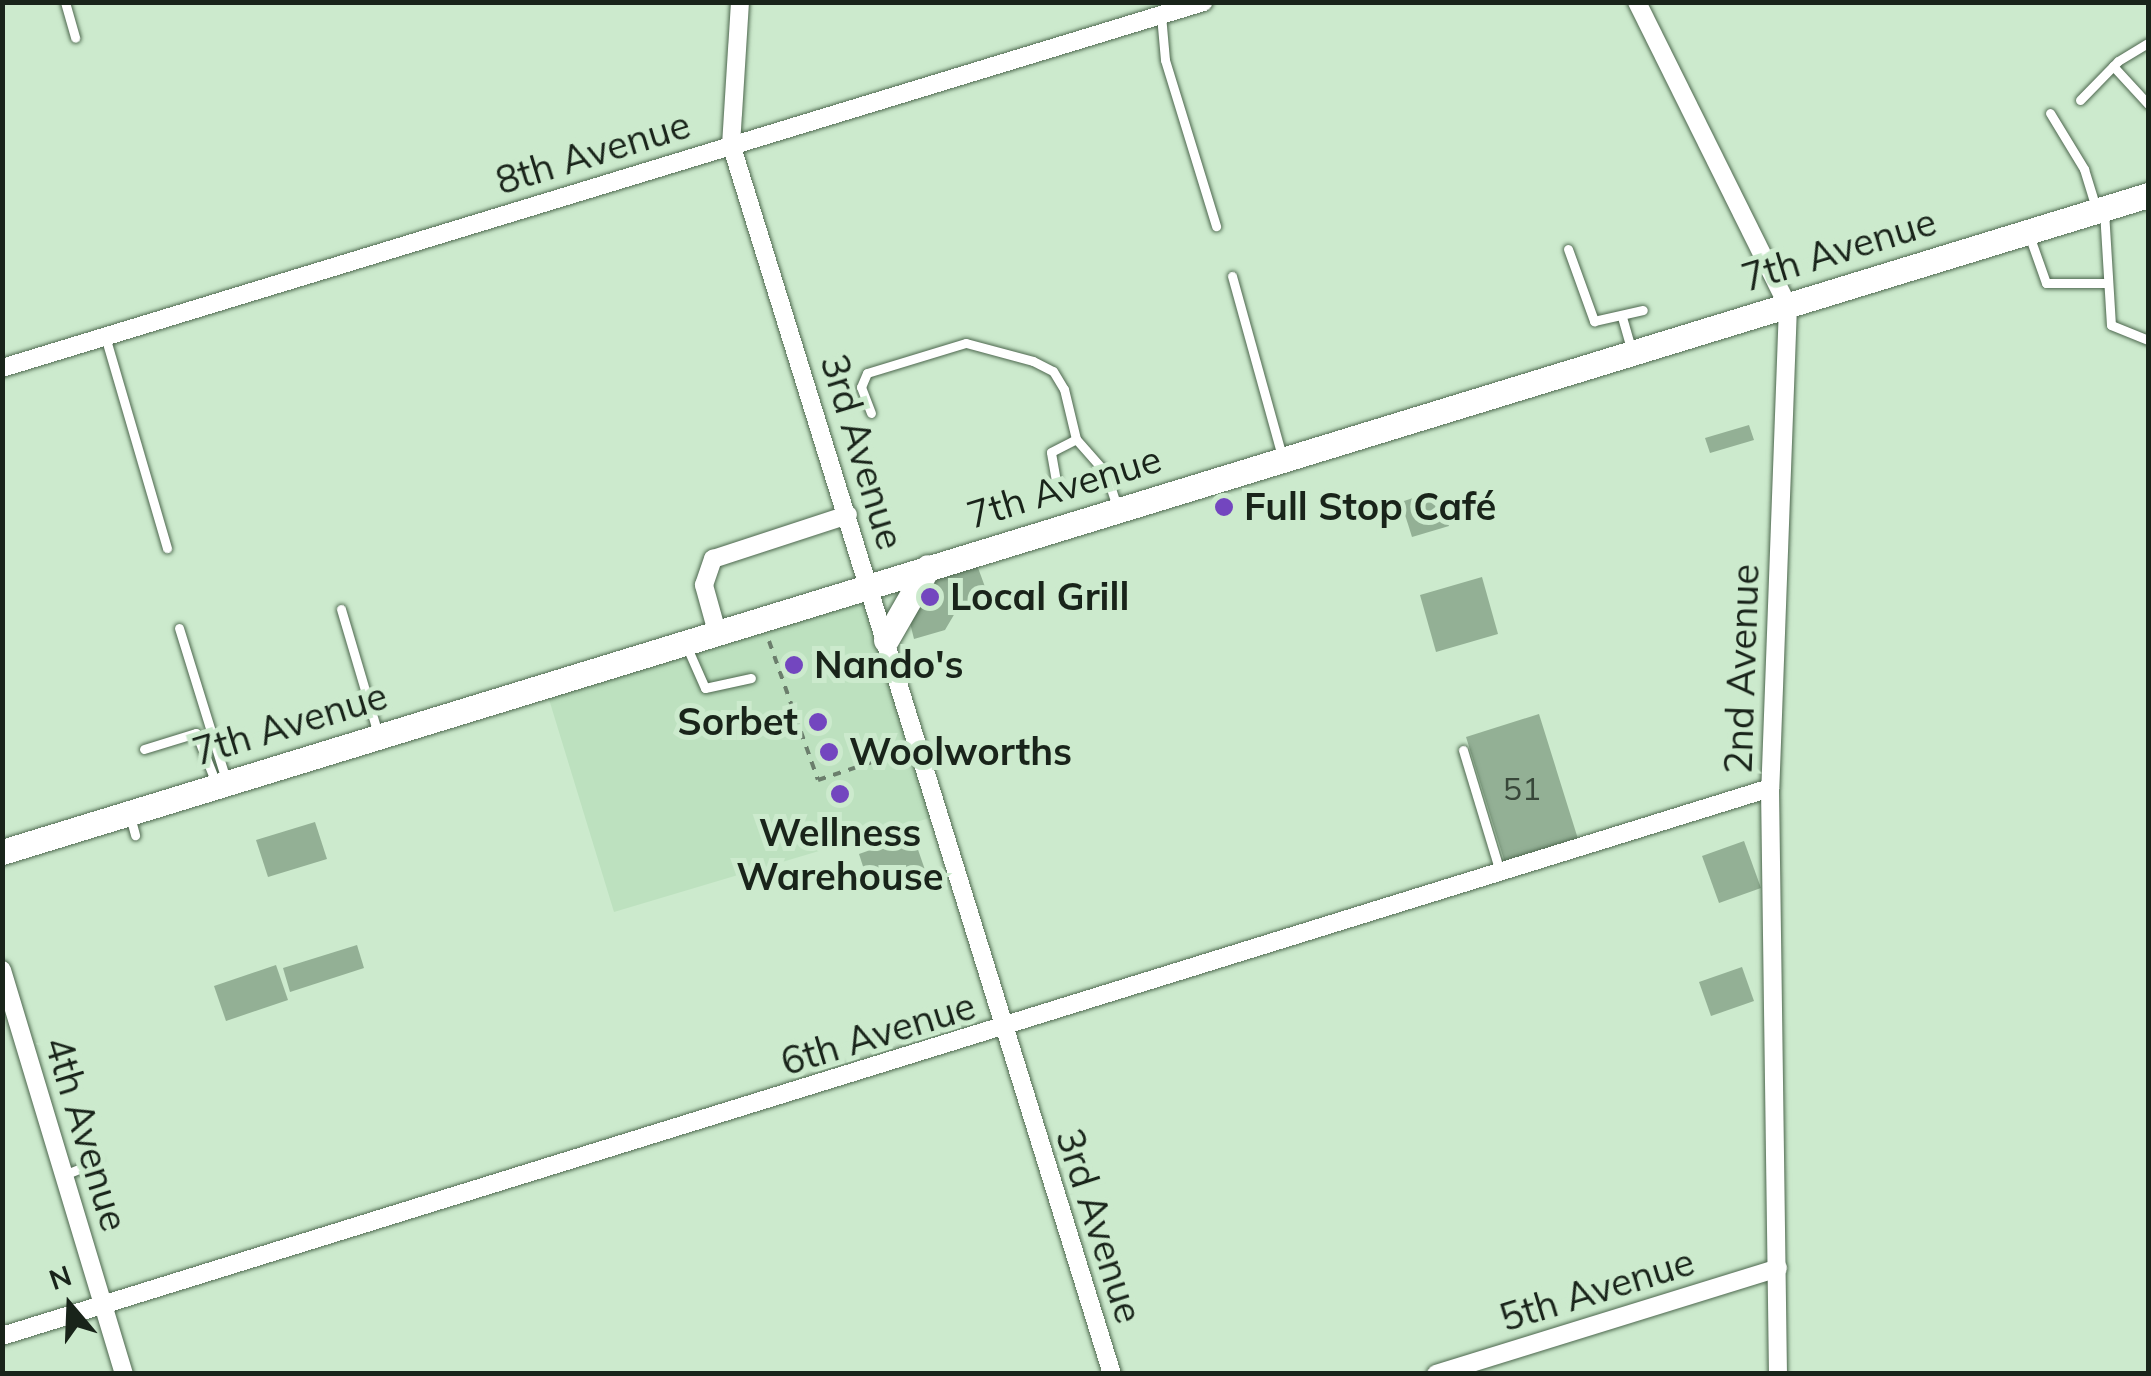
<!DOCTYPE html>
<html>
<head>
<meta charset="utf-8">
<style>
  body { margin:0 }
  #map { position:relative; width:2151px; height:1376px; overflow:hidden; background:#cceacd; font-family:Mulish,sans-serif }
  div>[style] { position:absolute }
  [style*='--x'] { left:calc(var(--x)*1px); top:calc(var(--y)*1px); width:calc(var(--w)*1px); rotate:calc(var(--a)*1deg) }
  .built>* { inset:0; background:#bde1bf }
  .building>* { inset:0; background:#93b095 }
  .path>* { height:4px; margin-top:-2px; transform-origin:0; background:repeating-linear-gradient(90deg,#6b7e6c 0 8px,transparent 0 16px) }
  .roads { filter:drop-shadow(0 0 2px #4d674e) drop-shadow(0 0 2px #4d674e) }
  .lane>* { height:9px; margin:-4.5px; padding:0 4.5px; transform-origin:4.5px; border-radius:4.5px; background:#fff }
  .street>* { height:18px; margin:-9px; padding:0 9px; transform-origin:9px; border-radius:9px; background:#fff }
  .secondary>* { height:25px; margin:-12.5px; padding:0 12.5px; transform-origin:12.5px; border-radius:12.5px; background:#fff }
  .dots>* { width:28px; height:28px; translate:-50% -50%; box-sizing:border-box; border:5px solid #cceacd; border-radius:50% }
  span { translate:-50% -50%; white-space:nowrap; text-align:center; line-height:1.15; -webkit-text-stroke:10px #cceacd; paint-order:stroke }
  .number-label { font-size:32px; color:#384739 }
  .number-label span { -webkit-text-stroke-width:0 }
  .street-label { font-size:38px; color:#19241a }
  .poi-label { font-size:38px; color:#19241a; font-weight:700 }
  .left { translate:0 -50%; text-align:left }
  .right { translate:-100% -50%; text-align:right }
  .frame { position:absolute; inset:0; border:5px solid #19241a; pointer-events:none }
  .north { position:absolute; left:20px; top:1256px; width:100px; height:100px; -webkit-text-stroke:8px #cceacd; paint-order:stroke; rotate:341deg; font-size:28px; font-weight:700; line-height:40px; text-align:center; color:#19241a }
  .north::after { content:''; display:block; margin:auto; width:35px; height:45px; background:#19241a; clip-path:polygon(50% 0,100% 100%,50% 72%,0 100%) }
</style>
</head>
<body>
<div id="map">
  <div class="built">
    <i style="clip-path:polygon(866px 594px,933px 817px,614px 912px,548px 696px)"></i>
  </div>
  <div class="building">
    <i style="clip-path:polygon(1749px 425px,1754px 440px,1710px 453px,1705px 438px)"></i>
    <i style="clip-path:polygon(1437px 490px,1449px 526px,1412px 537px,1401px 502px)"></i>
    <i style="clip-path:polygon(977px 565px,992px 606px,978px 610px,974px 602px,949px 610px,955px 613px,945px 630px,914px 639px,910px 623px,933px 580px)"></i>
    <i style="clip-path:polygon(1482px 577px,1498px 634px,1436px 652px,1420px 595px)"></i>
    <i style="clip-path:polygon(1539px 714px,1578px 839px,1505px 863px,1466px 737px)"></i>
    <i style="clip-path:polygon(315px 822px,327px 859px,268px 877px,256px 840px)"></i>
    <i style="clip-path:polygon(913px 835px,925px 870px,870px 888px,859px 854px)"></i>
    <i style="clip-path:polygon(1744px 841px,1761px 888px,1719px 903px,1702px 856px)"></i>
    <i style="clip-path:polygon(357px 945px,364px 968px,290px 992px,283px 968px)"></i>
    <i style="clip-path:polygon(276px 965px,288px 1000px,226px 1021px,214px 986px)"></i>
    <i style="clip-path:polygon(1742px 967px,1754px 1001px,1711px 1016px,1699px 982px)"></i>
  </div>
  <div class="path">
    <i style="--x:769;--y:641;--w:147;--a:70.6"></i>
    <i style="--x:818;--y:780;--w:85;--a:-18.4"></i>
  </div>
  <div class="roads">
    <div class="lane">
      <i style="--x:65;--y:2;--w:37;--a:74"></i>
      <i style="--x:1161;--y:15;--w:45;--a:84.9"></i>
      <i style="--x:1165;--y:60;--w:174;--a:72.9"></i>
      <i style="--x:2113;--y:66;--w:52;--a:47.4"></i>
      <i style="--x:2080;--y:100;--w:54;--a:-45.7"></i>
      <i style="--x:2118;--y:61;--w:35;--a:-31"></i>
      <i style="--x:2050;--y:113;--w:66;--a:58.7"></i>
      <i style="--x:2084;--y:169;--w:41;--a:72.9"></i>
      <i style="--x:2104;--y:211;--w:114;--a:86.5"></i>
      <i style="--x:2111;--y:325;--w:40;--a:22"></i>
      <i style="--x:2029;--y:235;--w:51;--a:70.5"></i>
      <i style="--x:2046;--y:283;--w:60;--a:0"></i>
      <i style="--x:1568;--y:249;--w:77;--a:70.1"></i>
      <i style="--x:1594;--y:321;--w:50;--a:-12.7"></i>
      <i style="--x:1232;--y:276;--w:187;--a:74.5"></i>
      <i style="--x:1622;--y:317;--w:32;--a:74"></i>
      <i style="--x:105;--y:336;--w:221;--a:73.7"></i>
      <i style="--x:871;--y:413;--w:28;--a:-111"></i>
      <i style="--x:861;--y:387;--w:15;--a:-67"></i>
      <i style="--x:867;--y:373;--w:103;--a:-16.9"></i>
      <i style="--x:966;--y:343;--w:69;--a:15"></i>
      <i style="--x:1033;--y:361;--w:22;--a:27"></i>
      <i style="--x:1053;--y:371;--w:21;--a:59"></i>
      <i style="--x:1064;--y:389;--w:51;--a:76.5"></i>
      <i style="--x:1076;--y:439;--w:45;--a:48.6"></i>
      <i style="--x:1106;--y:473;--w:36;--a:72"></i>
      <i style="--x:1056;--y:481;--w:29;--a:-100"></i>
      <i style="--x:1051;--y:452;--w:28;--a:-27"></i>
      <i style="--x:341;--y:609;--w:130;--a:73.5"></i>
      <i style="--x:179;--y:628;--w:159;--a:72.8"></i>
      <i style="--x:686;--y:645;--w:47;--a:66.2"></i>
      <i style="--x:705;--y:688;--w:47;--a:-12.3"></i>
      <i style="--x:144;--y:749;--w:54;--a:-17.1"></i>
      <i style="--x:196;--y:733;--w:54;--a:68.2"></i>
      <i style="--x:1463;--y:750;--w:127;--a:73.1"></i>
      <i style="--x:130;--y:816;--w:20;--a:75"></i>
      <i style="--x:64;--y:1175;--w:35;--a:-22"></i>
    </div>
    <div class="street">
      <i style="--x:740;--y:2;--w:142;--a:93.6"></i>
      <i style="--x:731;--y:144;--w:1288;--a:72.79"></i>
      <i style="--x:1637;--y:2;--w:339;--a:63.6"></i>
      <i style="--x:1788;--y:306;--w:482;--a:92.1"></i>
      <i style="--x:1770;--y:788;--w:586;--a:89.22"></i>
      <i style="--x:2;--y:368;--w:1256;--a:-16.94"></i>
      <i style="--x:717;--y:632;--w:49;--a:-105.5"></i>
      <i style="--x:704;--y:585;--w:28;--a:-71"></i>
      <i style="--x:713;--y:559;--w:142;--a:-18.1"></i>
      <i style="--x:2;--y:970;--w:422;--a:73.2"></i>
      <i style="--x:2;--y:1336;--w:1851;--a:-17.22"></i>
      <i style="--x:1436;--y:1374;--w:358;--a:-17.2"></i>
    </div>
    <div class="secondary">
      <i style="--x:886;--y:640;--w:84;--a:-60.1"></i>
      <i style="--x:2;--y:852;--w:2244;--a:-17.02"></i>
    </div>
  </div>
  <div class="dots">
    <i style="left:1224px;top:507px;background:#7346bf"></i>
    <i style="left:930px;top:597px;background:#7346bf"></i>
    <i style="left:794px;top:665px;background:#7346bf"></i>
    <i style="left:818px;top:722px;background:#7346bf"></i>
    <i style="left:829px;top:752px;background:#7346bf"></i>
    <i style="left:840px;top:794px;background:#7346bf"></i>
  </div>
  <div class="number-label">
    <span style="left:1522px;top:788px">51</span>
  </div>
  <div class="street-label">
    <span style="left:593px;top:153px;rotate:-17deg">8th Avenue</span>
    <span style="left:1839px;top:250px;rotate:-17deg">7th Avenue</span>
    <span style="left:862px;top:452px;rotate:73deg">3rd Avenue</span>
    <span style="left:1064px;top:487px;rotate:-17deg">7th Avenue</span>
    <span style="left:1742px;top:669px;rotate:-88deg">2nd Avenue</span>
    <span style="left:290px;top:724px;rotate:-17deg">7th Avenue</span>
    <span style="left:878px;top:1034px;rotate:-17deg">6th Avenue</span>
    <span style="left:86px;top:1134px;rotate:73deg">4th Avenue</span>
    <span style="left:1099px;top:1226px;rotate:72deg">3rd Avenue</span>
    <span style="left:1597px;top:1290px;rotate:-17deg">5th Avenue</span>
  </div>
  <div class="poi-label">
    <span class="left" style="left:1244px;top:507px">Full Stop Café</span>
    <span class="left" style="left:950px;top:597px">Local Grill</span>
    <span class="left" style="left:814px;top:665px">Nando's</span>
    <span class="right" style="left:798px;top:722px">Sorbet</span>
    <span class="left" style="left:849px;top:752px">Woolworths</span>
    <span style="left:840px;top:855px">Wellness<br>Warehouse</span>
  </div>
  <div class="frame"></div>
  <div class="north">N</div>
</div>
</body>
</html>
